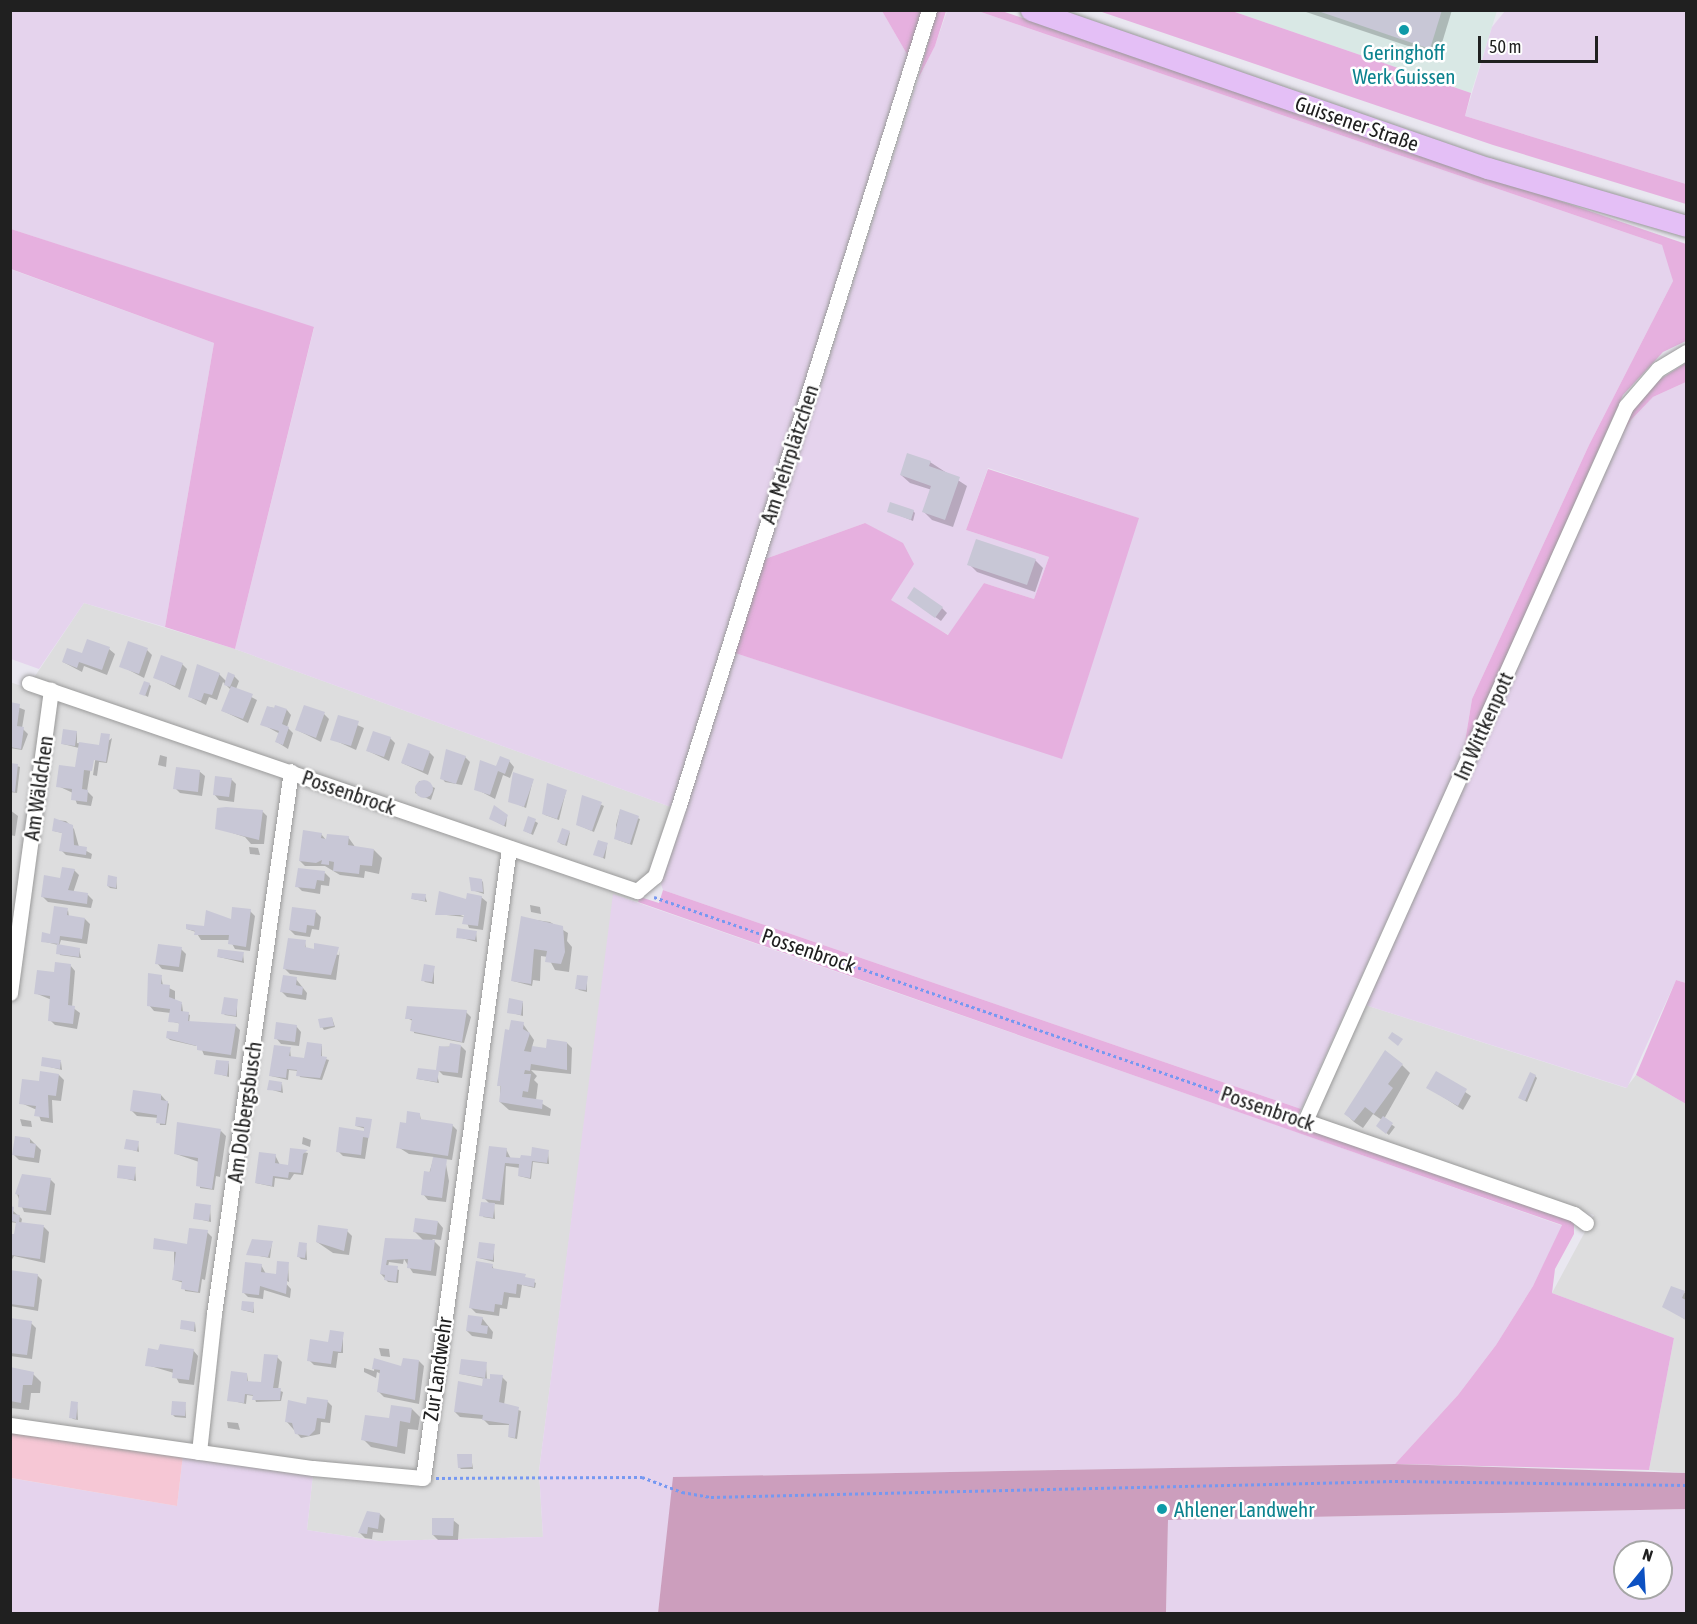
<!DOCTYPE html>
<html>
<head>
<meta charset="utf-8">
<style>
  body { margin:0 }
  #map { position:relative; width:1697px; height:1624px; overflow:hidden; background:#e9e7f0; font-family:"Asap Condensed",sans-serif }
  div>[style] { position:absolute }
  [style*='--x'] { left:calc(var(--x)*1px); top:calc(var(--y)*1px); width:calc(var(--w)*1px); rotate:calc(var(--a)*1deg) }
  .residential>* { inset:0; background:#ddddde }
  .industrial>* { inset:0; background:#d9e8e5 }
  .farmland>* { inset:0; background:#e5d3ed }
  .grass>* { inset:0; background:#e6b0df }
  .forest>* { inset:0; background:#cc9ebd }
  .park>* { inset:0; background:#f6c7d5 }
  .shadow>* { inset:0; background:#0003 }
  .building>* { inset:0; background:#c8c7d6 }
  .round { border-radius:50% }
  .path>* { height:3px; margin-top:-1.5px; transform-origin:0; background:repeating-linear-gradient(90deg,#7698f1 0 3px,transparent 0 6px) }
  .roads { filter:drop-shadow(0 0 2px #9a9a9a) drop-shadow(0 0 2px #9a9a9a) }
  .street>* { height:15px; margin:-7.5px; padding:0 7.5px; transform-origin:7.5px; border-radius:7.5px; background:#fff }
  .secondary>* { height:21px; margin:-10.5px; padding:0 10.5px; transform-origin:10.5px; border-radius:10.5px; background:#e4bff6 }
  .dots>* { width:16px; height:16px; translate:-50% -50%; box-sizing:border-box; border:3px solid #fff; border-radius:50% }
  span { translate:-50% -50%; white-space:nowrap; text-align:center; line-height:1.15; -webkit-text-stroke:5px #fff; paint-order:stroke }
  .culture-label { font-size:21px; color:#0d838f }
  .left { translate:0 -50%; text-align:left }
  .street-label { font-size:21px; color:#202020 }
  .frame { position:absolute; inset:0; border:12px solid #202020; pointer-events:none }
  .north { position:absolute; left:1613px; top:1540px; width:60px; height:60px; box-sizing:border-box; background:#fff; border:2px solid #a6a6a6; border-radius:50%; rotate:18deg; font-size:16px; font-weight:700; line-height:24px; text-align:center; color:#202020 }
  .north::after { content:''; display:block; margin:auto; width:21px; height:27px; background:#0d51c2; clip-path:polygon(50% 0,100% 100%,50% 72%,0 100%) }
  .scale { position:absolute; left:1478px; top:36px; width:120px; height:27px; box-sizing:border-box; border:3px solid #202020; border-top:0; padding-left:8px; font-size:18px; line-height:21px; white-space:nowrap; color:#202020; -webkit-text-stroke:4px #fff; paint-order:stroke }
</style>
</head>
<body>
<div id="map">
  <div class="residential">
    <i style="clip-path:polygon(84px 603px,235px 649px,671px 807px,638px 902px,614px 895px,539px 1471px,543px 1537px,379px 1541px,307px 1530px,313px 1474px,11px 1428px,10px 682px,27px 688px)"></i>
    <i style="clip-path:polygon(1362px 1004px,1626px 1088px,1636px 1075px,1686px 1104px,1686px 1473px,1649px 1470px,1674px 1338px,1552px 1293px,1594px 1215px,1319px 1121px,1315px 1112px)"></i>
  </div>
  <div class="industrial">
    <i style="clip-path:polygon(1232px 11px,1497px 11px,1471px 93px)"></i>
  </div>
  <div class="farmland">
    <i style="clip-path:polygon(11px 11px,882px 11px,908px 56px,671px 807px,235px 649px,314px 328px,11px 229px)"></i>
    <i style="clip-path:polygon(947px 11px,978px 11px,1662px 245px,1668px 258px,1673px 281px,1589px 445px,1472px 699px,1463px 754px,1301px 1109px,663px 890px,661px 884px,735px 653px,1062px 758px,1138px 518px,988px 468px,966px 530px,1049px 557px,1034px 599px,984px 583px,949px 635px,909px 614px,890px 600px,865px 523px,765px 559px,918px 79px,935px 46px)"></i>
    <i style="clip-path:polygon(1505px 11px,1686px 11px,1686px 184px,1465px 116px,1492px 27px)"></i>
    <i style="clip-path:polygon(10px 269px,214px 343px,165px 627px,84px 603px,39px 669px,11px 659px)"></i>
    <i style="clip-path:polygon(1686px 382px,1686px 983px,1676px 980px,1627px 1088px,1362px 1004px,1610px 454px,1631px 420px,1653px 397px)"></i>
    <i style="clip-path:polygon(613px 894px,1302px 1134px,1563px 1226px,1533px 1286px,1496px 1345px,1458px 1395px,1395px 1464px,674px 1477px,658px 1613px,11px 1613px,10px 1478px,177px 1506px,183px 1455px,313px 1474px,307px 1530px,379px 1541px,543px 1537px,539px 1471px)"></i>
    <i style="clip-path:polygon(evenodd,1686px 1509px,1686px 1613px,1166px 1614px,1168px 1520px,1686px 1509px,1625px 1552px,1661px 1552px,1661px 1588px,1625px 1588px,1625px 1552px)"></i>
  </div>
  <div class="grass">
    <i style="clip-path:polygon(882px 11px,923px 11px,908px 56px)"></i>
    <i style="clip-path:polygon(937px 11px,946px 11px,935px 46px,918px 79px)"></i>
    <i style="clip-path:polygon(978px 11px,1002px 11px,1686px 244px,1686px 341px,1663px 352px,1623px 395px,1463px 754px,1472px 699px,1589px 445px,1673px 281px,1662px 245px)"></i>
    <i style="clip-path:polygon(1099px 11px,1232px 11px,1471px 93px,1465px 116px,1686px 184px,1686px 204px,1493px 145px)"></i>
    <i style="clip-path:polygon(11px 229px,314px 327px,235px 649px,165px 627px,214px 343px,11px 269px)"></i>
    <i style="clip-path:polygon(1686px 363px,1686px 382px,1653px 397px,1631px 420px,1610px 454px,1624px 420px,1638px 401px,1659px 380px)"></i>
    <i style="clip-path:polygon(988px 469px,1139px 518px,1062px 759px,735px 653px,765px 559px,865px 523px,903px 543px,914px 564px,891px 600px,948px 635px,984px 583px,1034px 599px,1049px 557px,966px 530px)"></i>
    <i style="clip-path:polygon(663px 890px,1301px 1109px,1295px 1122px,1303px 1126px,1568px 1216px,1574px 1224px,1574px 1234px,1555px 1269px,1552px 1293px,1674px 1338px,1649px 1470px,1395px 1464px,1458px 1395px,1496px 1345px,1533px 1286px,1562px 1225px,638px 902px,640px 897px,659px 903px)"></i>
    <i style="clip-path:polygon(1676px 980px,1686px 983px,1686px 1104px,1636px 1075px)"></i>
  </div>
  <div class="forest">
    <i style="clip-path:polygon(1395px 1464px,1686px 1473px,1686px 1509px,1168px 1520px,1166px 1613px,658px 1613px,673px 1477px)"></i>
  </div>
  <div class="park">
    <i style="clip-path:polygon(10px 1428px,183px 1455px,177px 1506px,11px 1478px)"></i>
  </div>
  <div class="shadow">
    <i style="clip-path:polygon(1300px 10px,1452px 10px,1438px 56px)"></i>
    <i style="clip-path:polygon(930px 462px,967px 486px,953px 527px,932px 520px,924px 512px,932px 490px,910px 483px,901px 475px)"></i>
    <i style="clip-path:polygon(889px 511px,913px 511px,915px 513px,913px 521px)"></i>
    <i style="clip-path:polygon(1035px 560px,1043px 568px,1035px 592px,977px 572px,969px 564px)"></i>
    <i style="clip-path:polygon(914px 602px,942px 608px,947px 613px,941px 621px)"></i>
    <i style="clip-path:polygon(109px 649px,115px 654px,107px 675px,84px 666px,82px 672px,63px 662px)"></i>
    <i style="clip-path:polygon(147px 650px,152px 655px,144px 678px,121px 666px)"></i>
    <i style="clip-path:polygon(182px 664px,187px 669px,180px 690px,155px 677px)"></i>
    <i style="clip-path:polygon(219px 674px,226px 681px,234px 676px,239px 681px,236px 689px,257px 700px,248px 723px,223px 711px,231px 690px,223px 682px,217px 700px,209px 697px,206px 705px,190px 697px)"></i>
    <i style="clip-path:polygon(149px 684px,151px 686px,148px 697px,141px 693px)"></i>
    <i style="clip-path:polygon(10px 704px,25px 710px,22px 728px,28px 734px,22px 750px,10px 748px)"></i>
    <i style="clip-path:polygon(268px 707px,287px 710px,291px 715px,287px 727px,293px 733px,288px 749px,277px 742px,280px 734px,262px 724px)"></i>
    <i style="clip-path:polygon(324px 714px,329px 719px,321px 742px,297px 730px)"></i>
    <i style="clip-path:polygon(339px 717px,364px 728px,356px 750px,332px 739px)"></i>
    <i style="clip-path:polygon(77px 732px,77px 743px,95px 746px,98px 749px,112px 738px,107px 763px,99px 762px,97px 776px,93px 775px,97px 748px,94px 748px,87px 791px,93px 797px,91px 806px,77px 804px,73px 793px,58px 786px,77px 768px,79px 748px,63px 744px)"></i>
    <i style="clip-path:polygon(390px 738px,395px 743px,389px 761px,368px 751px)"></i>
    <i style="clip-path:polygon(429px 752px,434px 757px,428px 775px,402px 763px)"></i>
    <i style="clip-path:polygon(160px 755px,167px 757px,166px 767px,158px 765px)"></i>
    <i style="clip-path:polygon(465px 757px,470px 762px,462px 785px,445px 782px,442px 778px)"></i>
    <i style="clip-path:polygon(509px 761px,514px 767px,510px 778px,503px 775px,495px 799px,476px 789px)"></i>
    <i style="clip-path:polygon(10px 764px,20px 767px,17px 793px,10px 792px)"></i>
    <i style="clip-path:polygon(199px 771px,205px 776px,202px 796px,180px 793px,175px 788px)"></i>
    <i style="clip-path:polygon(231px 779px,236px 784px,234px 802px,219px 800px,214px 794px)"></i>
    <i style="clip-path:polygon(533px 780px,526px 808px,510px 801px)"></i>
    <i style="clip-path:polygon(419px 781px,435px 788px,431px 800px,415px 793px)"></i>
    <i style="clip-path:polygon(566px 791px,559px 820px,545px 815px,543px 813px)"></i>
    <i style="clip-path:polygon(583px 797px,604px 806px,594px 832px,578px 825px)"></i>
    <i style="clip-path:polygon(10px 810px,18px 816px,15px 836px,10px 835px)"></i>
    <i style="clip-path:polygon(262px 811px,267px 816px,264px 844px,251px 844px,245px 837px,217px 828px)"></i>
    <i style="clip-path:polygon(620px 811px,640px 819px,632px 845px,618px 840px,616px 825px)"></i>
    <i style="clip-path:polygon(507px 816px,506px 827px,491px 819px)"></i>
    <i style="clip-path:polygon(529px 818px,538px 823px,533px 835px,525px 831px)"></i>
    <i style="clip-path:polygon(55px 820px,66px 821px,74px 829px,79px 847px,92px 854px,91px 859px,66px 855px,61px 850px,66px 834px,54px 831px)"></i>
    <i style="clip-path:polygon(570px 832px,567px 846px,561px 844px,559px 842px)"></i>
    <i style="clip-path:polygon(321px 834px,327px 841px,348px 837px,356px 848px,374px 850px,382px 858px,379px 874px,365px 871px,364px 878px,340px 875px,325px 866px,305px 866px,300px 861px)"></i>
    <i style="clip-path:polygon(607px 845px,605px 859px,595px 854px)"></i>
    <i style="clip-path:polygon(249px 847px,258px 848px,260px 855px,250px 854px)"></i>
    <i style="clip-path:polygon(74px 870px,79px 875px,73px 893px,88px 895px,93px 900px,91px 908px,48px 902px,43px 897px)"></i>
    <i style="clip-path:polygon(325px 873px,330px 878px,329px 886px,321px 885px,320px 894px,302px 891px,297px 886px)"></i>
    <i style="clip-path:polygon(116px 878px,117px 889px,110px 888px,108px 886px)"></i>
    <i style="clip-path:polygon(481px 880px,483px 882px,484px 894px,472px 890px)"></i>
    <i style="clip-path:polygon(425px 896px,427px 902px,413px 899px)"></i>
    <i style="clip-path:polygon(evenodd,481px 897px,487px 902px,483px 930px,469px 928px,465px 917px,437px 914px,481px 897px,453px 912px,471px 916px,470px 919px,453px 912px)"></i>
    <i style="clip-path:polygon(530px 905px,540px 907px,541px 914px,531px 912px)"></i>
    <i style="clip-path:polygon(68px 910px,69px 917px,85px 919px,90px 924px,87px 944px,61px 940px,59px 946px,79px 949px,81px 958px,60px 955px,58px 945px,42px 941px,51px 936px)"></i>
    <i style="clip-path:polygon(250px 911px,255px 916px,250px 951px,235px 949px,230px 940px,201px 940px,196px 932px,187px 929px,232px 921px)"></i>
    <i style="clip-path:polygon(316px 912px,321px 917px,319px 930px,312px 929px,310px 937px,295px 935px,290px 930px)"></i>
    <i style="clip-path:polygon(522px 918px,550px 922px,568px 933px,567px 941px,572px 947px,569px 972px,555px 970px,548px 957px,541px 956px,540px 981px,533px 980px,532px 986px,513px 981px)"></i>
    <i style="clip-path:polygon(476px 932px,477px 942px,458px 937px)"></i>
    <i style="clip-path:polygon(305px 942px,306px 949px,339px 955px,340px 950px,336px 980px,290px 974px,285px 969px)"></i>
    <i style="clip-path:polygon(181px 949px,186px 954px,183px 972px,162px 969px,157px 963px)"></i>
    <i style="clip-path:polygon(243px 953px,244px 963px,219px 957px)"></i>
    <i style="clip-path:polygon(70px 965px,75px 971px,72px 1007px,80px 1013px,77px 1029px,55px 1025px,50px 1020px,52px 1000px,35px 993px,55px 973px)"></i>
    <i style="clip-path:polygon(434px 967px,434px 984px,425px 982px,423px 980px)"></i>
    <i style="clip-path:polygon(150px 975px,161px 977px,163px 985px,175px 991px,175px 1003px,182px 1004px,183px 1012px,190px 1015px,189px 1023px,235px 1025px,240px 1030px,236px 1059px,204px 1055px,197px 1038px,196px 1046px,170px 1040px,168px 1038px,179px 1034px,181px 1024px,170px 1021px,171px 1013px,154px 1011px,149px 1005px)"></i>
    <i style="clip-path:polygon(587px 977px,587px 992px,579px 990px,577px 988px)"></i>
    <i style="clip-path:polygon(296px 979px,307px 993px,306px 1000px,287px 997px,282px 992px)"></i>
    <i style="clip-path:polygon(237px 1001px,237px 1017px,225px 1015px,223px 1013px)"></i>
    <i style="clip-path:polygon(523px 1002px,523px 1016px,509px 1012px)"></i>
    <i style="clip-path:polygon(466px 1012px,471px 1017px,464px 1043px,414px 1033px,413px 1021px,407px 1018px)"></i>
    <i style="clip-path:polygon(332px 1018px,335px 1027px,324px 1030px,322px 1027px)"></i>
    <i style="clip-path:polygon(523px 1024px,534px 1040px,532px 1047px,547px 1049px,567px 1043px,572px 1048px,571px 1074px,531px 1070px,537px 1076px,534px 1080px,538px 1084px,536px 1100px,551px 1109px,550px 1116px,509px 1110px,500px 1102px,501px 1063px,510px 1031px)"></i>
    <i style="clip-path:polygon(296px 1026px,301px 1032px,299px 1046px,281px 1044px,276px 1038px)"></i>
    <i style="clip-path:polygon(322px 1045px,322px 1058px,329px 1060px,322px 1080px,300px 1077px,298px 1071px,289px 1070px,288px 1080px,271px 1076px,290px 1049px,291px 1058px,305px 1060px)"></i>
    <i style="clip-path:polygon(461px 1046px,466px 1051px,462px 1078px,443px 1075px,438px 1070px,441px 1047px)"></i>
    <i style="clip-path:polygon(61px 1062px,62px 1070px,42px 1065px)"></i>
    <i style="clip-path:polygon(229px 1063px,229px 1077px,215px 1073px)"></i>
    <i style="clip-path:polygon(1402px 1065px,1410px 1073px,1384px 1119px,1395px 1127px,1389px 1135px,1380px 1128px,1382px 1120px,1373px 1114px,1363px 1128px,1354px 1122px,1346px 1114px)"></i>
    <i style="clip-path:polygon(1437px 1073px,1471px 1096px,1463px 1110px,1428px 1087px)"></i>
    <i style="clip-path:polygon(437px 1074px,439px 1083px,418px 1079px)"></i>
    <i style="clip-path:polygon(59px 1075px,64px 1080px,61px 1101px,52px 1100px,53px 1123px,41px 1121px,37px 1110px,21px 1103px,40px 1083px)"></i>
    <i style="clip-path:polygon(1535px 1076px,1537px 1078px,1527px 1102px,1520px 1098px)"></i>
    <i style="clip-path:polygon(282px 1084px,283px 1093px,269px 1089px)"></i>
    <i style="clip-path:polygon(161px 1095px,169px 1104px,166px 1125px,160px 1125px,159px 1118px,137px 1116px,131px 1110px)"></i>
    <i style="clip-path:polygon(420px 1115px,421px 1121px,452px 1125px,457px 1130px,452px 1160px,445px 1159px,449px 1181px,446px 1202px,428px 1200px,423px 1194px,434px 1157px,409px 1154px,398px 1147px,405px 1124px)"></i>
    <i style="clip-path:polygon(20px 1119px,31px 1121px,32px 1127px,22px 1126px)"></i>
    <i style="clip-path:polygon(371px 1121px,365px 1159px,343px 1156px,338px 1151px,365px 1134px,366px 1129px,356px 1126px)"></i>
    <i style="clip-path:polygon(221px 1131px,226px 1136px,220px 1177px,216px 1176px,214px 1190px,200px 1188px,199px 1162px,176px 1154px)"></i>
    <i style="clip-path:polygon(303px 1137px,311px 1140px,310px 1147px,302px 1144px)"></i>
    <i style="clip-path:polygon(30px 1139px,41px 1150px,39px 1163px,19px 1160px,14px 1155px)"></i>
    <i style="clip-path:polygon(138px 1142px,139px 1152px,126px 1148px)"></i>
    <i style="clip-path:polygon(506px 1149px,511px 1159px,532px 1158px,548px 1151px,549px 1164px,533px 1162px,531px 1179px,519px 1176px,520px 1168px,506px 1166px,504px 1205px,494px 1204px,495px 1219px,483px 1217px,490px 1204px,484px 1198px)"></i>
    <i style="clip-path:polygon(292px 1150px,308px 1153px,303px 1175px,294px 1174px,290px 1180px,275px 1178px,274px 1187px,256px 1183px,275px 1155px,280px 1165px,291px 1167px)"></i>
    <i style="clip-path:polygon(135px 1169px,136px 1181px,118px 1177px)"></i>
    <i style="clip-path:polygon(50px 1179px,55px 1184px,51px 1215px,24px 1212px,17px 1194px)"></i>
    <i style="clip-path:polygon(210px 1207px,211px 1222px,194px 1218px)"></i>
    <i style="clip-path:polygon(10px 1208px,22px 1219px,21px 1224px,44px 1227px,49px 1232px,45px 1263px,14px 1256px,10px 1263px,11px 1235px,15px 1236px,17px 1223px,10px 1222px)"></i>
    <i style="clip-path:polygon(438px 1222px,443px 1228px,441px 1240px,432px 1239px,440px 1247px,436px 1276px,413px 1273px,404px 1259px,403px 1264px,389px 1262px,388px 1266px,399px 1270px,398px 1283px,388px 1282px,381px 1274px,386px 1240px,423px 1240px,415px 1232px)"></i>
    <i style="clip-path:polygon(347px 1231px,352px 1236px,349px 1255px,333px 1253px,317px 1242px)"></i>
    <i style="clip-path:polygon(207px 1232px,212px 1237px,205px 1280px,202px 1279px,200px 1293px,185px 1291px,184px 1283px,174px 1280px,174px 1244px,189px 1246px)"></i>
    <i style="clip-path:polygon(272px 1242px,270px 1258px,248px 1254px)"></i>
    <i style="clip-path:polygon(306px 1244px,307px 1260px,301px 1259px,299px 1257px)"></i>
    <i style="clip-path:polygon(494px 1245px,494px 1262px,479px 1258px)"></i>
    <i style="clip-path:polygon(288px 1264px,289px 1282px,281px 1278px,291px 1289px,290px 1298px,264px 1290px,263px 1299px,248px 1297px,243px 1292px,261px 1265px,266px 1274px,278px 1276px)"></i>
    <i style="clip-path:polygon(492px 1265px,494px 1270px,517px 1274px,536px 1283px,535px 1288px,522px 1285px,520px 1298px,509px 1297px,507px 1309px,500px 1308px,499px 1316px,476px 1313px,471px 1308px)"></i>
    <i style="clip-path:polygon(10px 1275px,37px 1275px,42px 1280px,38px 1311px,10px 1306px)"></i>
    <i style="clip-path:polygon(1684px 1292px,1686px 1295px,1686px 1320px,1664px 1306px)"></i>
    <i style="clip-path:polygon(253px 1304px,254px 1313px,242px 1310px)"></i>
    <i style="clip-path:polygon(482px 1318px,493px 1332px,492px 1339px,472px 1336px,467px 1331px)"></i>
    <i style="clip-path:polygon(10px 1320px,31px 1323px,36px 1328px,32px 1359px,10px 1356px)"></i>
    <i style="clip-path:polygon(195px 1323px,196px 1332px,182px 1328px)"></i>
    <i style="clip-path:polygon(343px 1333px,343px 1353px,338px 1353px,336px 1368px,314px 1365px,309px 1360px)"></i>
    <i style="clip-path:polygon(379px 1348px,389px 1349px,390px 1357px,381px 1356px)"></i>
    <i style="clip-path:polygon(193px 1350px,198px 1356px,194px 1385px,179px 1383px,174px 1373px,147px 1365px)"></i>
    <i style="clip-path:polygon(277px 1357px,282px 1362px,278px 1390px,283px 1392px,281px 1401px,256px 1402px,254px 1396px,247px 1395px,246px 1404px,229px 1400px,247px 1374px,248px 1382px,263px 1384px)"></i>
    <i style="clip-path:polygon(375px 1360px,403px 1368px,419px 1361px,424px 1366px,419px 1404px,384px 1397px,378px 1391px,381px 1374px,377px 1372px,376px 1378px,364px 1372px,364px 1368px,374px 1371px)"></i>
    <i style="clip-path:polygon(486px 1364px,487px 1380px,502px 1377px,507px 1382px,504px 1405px,521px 1411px,517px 1439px,509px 1437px,511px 1425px,489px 1425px,483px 1419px,460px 1417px,455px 1412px,484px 1388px,485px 1379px,461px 1374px)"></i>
    <i style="clip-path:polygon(10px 1369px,33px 1374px,41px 1382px,40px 1393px,31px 1393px,29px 1410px,10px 1408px)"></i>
    <i style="clip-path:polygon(327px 1401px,332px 1406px,330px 1423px,321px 1422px,320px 1434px,301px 1438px,287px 1422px,307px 1406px)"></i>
    <i style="clip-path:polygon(77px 1403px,78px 1420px,73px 1419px,71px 1417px)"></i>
    <i style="clip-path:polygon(185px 1403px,186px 1418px,175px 1417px,173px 1415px)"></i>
    <i style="clip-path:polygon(412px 1409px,420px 1417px,418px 1430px,408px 1429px,405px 1454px,371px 1447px,363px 1439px)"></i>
    <i style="clip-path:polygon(227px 1422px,238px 1423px,240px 1430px,228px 1428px)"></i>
    <i style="clip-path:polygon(471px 1456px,473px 1469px,461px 1469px,459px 1467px)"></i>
    <i style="clip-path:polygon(380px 1514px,385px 1519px,383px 1533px,373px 1532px,372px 1539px,365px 1538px,360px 1533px)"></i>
    <i style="clip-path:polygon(453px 1520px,459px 1525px,458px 1540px,438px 1540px,433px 1535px)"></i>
  </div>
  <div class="building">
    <i style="clip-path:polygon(1315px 10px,1442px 10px,1430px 49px)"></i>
    <i style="clip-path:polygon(907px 453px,931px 461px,929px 466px,960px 477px,945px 520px,922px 512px,931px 486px,900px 475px)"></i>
    <i style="clip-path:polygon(890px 502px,914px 510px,911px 520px,887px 512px)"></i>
    <i style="clip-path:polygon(976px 539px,1036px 559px,1027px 585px,967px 565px)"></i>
    <i style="clip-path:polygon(914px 587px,943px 607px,935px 618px,907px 598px)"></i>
    <i style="clip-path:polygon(87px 639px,110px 647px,102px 670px,79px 662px,77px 668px,62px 662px,67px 648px,82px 653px)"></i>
    <i style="clip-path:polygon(128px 641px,148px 648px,139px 674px,119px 667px)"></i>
    <i style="clip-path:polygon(161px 655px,183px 663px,175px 686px,153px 678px)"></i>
    <i style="clip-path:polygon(197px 664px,220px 673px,212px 695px,204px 693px,201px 701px,188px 697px)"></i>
    <i style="clip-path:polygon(228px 672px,235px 675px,230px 687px,224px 685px)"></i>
    <i style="clip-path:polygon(144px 681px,150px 683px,145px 696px,139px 694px)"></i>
    <i style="clip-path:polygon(231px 686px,253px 694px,243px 719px,221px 711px)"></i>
    <i style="clip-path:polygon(10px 702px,20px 704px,17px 726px,24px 727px,21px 749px,10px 747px)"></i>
    <i style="clip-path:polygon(275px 705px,287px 709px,282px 724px,289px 727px,283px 745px,275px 742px,279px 731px,260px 725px,267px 706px,274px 708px)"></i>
    <i style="clip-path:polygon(304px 705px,325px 712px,316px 738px,295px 730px)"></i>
    <i style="clip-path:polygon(338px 715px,359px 721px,351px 746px,330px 740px)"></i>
    <i style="clip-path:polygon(63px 729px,77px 731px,75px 746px,61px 744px)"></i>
    <i style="clip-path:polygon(373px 731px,391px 737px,384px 757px,366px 751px)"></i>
    <i style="clip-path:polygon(101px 733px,110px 734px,106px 762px,94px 760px,92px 771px,84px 770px,82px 789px,88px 790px,87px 802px,71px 800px,72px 789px,56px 787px,59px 765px,75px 767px,79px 742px,99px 745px)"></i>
    <i style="clip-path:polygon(408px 743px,430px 751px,423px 771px,401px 763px)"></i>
    <i style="clip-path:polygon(446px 749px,466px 756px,456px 784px,440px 779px)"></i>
    <i style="clip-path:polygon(500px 756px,510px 760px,505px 774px,498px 771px,490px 795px,474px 790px,480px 760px,496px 766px)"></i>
    <i style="clip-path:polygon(10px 763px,18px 764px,15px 792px,10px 791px)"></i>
    <i style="clip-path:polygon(176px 767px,200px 770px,198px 792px,173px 789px)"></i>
    <i style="clip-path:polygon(513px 772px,534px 779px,524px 807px,508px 802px)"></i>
    <i style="clip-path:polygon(215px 776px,232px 778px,229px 797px,213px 795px)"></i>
    <i class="round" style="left:415px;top:780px;width:18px;height:18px"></i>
    <i style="clip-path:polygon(547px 783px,567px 790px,557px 819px,542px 814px)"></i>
    <i style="clip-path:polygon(582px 795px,602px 802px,592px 831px,576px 825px)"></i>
    <i style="clip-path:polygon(494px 805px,508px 815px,504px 826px,489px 819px)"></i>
    <i style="clip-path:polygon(226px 807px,263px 810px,259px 840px,215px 829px,217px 808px)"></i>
    <i style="clip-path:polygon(620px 809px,639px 816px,630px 844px,614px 839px)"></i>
    <i style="clip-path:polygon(528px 816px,536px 819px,531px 834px,523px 831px)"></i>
    <i style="clip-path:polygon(54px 818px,73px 825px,74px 845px,87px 847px,86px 855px,59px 851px,62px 833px,52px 831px)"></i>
    <i style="clip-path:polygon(562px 828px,570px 831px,565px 845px,557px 842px)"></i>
    <i style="clip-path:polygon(303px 830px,322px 833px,321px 838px,326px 839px,327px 834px,349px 836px,348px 845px,374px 849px,372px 866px,360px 865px,359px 874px,333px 871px,334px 862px,329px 861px,329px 865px,321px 864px,322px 860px,316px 863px,299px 861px)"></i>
    <i style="clip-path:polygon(598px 840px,608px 843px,603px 858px,593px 855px)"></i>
    <i style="clip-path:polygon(62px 867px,75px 869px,68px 890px,88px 893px,87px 904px,41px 897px,44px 875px,60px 878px)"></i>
    <i style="clip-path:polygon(298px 868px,325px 871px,324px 881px,317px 880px,315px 889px,295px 887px)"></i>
    <i style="clip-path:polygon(108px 875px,117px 877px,116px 888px,107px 886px)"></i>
    <i style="clip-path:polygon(469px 877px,482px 879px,483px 892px,471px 891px)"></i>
    <i style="clip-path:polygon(439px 891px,466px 899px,467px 893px,482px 896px,478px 926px,462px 924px,464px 915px,435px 915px)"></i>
    <i style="clip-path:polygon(412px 893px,426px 894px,425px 901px,411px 899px)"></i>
    <i style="clip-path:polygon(54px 906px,68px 908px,67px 915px,85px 918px,82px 939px,60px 936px,59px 944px,41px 942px,42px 932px,50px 934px)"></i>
    <i style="clip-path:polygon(232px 907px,251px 909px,246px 947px,228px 944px,229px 935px,194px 935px,195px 931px,186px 929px,186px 924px,204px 926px,206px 910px,231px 919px)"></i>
    <i style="clip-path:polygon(292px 907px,316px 910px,314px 926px,307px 925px,306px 933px,289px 930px)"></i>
    <i style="clip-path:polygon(521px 916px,563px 926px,565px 952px,561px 964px,545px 962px,547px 951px,534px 949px,531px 984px,511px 981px)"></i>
    <i style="clip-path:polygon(457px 928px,477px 931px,475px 940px,456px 938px)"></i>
    <i style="clip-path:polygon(288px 938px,306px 940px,305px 947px,314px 949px,314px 943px,339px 947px,331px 975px,283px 969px)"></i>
    <i style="clip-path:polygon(57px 944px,80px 948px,79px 957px,56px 954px)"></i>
    <i style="clip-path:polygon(158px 944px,182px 947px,179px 967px,155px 964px)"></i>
    <i style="clip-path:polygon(218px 949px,244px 952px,242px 961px,217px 957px)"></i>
    <i style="clip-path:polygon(55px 962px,71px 964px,68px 1005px,75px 1006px,73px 1024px,48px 1021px,50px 996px,34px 994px,37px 970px,54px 972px)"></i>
    <i style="clip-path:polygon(424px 964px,435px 966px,432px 982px,421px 981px)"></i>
    <i style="clip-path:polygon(148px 973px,162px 975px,161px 984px,170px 985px,169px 997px,182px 1002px,181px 1011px,189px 1012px,188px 1021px,236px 1024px,231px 1055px,197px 1050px,197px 1046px,166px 1038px,167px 1031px,178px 1032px,179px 1023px,168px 1022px,170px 1009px,147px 1006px)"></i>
    <i style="clip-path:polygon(283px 975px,297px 977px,296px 985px,303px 987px,302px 995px,280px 992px)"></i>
    <i style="clip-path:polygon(577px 975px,588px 976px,586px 990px,575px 989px)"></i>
    <i style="clip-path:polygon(224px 997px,238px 999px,236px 1016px,221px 1014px)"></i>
    <i style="clip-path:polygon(509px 998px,523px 1001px,521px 1015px,507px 1013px)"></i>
    <i style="clip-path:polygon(407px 1006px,467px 1010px,462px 1042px,410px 1031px,412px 1019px,405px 1019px)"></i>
    <i style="clip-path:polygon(332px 1017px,334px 1026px,320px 1028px,318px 1019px)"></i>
    <i style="clip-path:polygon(511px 1020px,524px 1022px,523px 1029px,530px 1033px,524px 1051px,531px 1052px,532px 1046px,546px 1048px,547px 1039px,567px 1042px,567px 1070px,531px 1064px,530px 1071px,525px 1070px,524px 1074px,531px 1074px,528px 1092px,523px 1091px,522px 1097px,543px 1100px,542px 1109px,499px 1102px,501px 1086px,497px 1086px,505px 1029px,509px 1030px)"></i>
    <i style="clip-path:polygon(276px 1022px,297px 1025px,295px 1042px,274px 1039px)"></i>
    <i style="clip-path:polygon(1392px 1032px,1403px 1039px,1398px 1046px,1388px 1038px)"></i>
    <i style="clip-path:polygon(307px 1042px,322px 1044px,321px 1056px,327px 1057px,320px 1078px,296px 1076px,297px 1070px,287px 1069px,286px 1078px,269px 1076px,274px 1045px,291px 1047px,289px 1056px,304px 1058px)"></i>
    <i style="clip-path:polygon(450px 1043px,461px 1045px,458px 1073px,439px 1071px,437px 1082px,416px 1079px,418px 1068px,436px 1070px,439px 1046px,449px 1047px)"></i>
    <i style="clip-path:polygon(1385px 1050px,1403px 1064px,1388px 1084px,1393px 1088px,1374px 1114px,1365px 1107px,1354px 1121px,1344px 1114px)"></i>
    <i style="clip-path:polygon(42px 1057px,61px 1060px,60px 1069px,41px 1066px)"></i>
    <i style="clip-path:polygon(216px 1060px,229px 1061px,227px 1076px,214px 1074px)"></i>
    <i style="clip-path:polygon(40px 1071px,59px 1074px,56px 1096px,48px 1095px,49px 1118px,34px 1116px,36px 1106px,19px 1104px,22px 1079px,39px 1081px)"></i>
    <i style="clip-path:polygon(1436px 1071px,1467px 1089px,1458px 1106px,1426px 1088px)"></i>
    <i style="clip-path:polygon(1530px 1072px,1536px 1075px,1525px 1101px,1518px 1098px)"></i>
    <i style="clip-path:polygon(269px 1080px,282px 1082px,281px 1091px,267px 1090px)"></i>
    <i style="clip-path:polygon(133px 1090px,161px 1094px,161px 1100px,168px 1101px,165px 1124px,156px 1123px,157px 1115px,130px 1111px)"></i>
    <i style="clip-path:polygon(407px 1111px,420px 1113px,420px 1119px,453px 1124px,448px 1156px,396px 1148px,400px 1122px,406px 1123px)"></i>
    <i style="clip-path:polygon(1383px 1116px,1393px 1123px,1386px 1134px,1376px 1126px)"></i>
    <i style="clip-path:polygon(356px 1117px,372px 1119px,369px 1138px,363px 1137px,361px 1155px,336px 1152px,339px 1127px,364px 1131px,364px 1127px,355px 1126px)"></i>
    <i style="clip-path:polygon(177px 1122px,221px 1129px,212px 1189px,196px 1186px,198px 1158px,174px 1154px)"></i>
    <i style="clip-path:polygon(15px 1136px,30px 1138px,30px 1143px,36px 1144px,34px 1158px,12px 1155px)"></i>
    <i style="clip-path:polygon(126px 1139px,139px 1141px,137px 1151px,124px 1149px)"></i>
    <i style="clip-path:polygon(489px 1146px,507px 1148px,506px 1157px,520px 1158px,521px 1155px,531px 1156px,532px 1147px,549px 1150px,547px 1163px,532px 1161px,530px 1178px,518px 1176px,519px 1164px,505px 1163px,500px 1201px,482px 1199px)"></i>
    <i style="clip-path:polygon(290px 1148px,308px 1150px,303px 1154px,301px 1173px,289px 1172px,288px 1178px,273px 1176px,272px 1186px,255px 1183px,259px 1152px,276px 1154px,275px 1163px,288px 1165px)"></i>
    <i style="clip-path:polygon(433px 1157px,447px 1159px,442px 1198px,421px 1195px,424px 1171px,430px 1172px)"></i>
    <i style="clip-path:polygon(118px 1165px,136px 1167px,134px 1180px,117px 1178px)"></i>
    <i style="clip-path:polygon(22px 1174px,51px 1178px,46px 1211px,18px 1207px,19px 1195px,15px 1194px)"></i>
    <i style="clip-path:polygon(481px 1202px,495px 1203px,493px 1218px,479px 1216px)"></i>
    <i style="clip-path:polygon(195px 1203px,211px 1205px,209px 1221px,193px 1219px)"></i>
    <i style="clip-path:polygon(10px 1206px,14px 1207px,13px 1214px,20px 1215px,19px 1222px,44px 1225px,40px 1259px,11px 1255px,10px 1234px,14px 1234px,16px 1222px,10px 1221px)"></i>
    <i style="clip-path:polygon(415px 1218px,438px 1221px,436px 1235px,413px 1232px)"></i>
    <i style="clip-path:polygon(318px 1225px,348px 1229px,344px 1251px,316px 1242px)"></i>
    <i style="clip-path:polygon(189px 1228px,208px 1230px,198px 1292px,181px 1289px,182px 1281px,172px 1280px,176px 1252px,153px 1249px,154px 1238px,187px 1244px)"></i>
    <i style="clip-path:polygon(385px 1238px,435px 1240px,431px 1271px,407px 1268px,408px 1259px,387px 1260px,386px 1265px,398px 1266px,396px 1282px,384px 1280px,385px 1275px,380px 1274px)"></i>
    <i style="clip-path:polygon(252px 1239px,273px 1241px,268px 1257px,246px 1255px)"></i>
    <i style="clip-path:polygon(299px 1242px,307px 1243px,305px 1258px,297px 1257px)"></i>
    <i style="clip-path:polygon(479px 1242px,495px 1244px,493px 1260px,477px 1258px)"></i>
    <i style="clip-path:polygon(277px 1261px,289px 1262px,286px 1294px,260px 1286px,259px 1295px,242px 1293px,245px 1262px,262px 1264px,261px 1272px,276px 1274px)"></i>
    <i style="clip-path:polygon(476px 1261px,493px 1264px,492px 1268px,526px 1274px,525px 1277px,535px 1279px,534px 1287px,517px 1284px,516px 1294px,504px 1292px,502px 1305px,495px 1304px,494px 1312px,469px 1308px)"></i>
    <i style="clip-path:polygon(10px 1270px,38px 1274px,34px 1307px,10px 1304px)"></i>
    <i style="clip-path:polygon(1671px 1286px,1685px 1291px,1682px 1298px,1686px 1300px,1686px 1320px,1662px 1307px)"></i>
    <i style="clip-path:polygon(242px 1301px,254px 1302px,253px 1312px,241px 1310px)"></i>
    <i style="clip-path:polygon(468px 1315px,483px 1317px,481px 1325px,488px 1326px,487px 1334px,466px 1331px)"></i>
    <i style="clip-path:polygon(10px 1318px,32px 1321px,27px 1355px,10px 1353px)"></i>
    <i style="clip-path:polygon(181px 1320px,195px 1322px,194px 1331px,180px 1329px)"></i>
    <i style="clip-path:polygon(330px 1330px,344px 1332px,341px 1352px,333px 1351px,331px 1364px,307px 1361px,310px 1339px,328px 1342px)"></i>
    <i style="clip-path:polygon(160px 1344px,194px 1349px,189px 1380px,172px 1378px,173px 1369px,145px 1366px,148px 1348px,158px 1350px)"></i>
    <i style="clip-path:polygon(264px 1354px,278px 1355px,273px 1388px,281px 1388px,280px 1400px,252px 1400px,253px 1395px,245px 1394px,244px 1403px,227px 1401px,231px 1371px,247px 1373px,247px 1381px,261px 1382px)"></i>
    <i style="clip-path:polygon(374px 1358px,401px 1366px,403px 1358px,419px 1360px,415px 1400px,377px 1392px,380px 1370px,372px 1369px)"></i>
    <i style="clip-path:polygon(461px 1359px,487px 1362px,485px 1378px,459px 1374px)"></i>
    <i style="clip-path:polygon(10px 1367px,34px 1372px,32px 1385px,23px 1385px,21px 1403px,10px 1401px)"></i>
    <i style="clip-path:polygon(490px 1374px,503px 1375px,499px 1402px,519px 1407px,515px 1438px,508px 1437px,509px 1424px,482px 1420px,483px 1415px,454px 1412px,458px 1381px,482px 1386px,483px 1378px,490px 1379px)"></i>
    <i style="clip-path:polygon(307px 1397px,328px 1400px,325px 1419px,317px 1418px,315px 1430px,309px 1436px,295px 1434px,292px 1423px,285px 1422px,288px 1400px,306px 1404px)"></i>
    <i style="clip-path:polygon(71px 1401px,78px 1402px,76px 1419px,69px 1418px)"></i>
    <i style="clip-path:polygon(172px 1401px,186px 1402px,185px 1416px,171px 1415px)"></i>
    <i style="clip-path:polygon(391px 1405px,412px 1408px,410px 1423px,400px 1421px,397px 1447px,361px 1440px,365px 1415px,389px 1418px)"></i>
    <i style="clip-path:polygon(457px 1454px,472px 1454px,472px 1467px,458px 1468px)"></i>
    <i style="clip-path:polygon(367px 1511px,380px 1513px,378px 1529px,368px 1527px,367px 1534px,358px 1533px)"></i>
    <i style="clip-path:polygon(432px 1518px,454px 1518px,453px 1536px,432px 1535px)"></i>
  </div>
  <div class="path">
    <i style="--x:654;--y:897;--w:674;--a:19.05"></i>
    <i style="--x:436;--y:1478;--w:206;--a:-0.3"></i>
    <i style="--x:642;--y:1477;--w:43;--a:20.6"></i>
    <i style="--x:682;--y:1492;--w:29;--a:10"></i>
    <i style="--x:711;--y:1497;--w:684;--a:-1.34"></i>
    <i style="--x:1395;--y:1481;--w:291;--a:0.8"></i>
  </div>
  <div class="roads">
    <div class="street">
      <i style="--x:29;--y:683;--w:643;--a:18.89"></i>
      <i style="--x:637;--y:891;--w:23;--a:-40"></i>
      <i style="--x:655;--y:876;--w:75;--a:-71.3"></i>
      <i style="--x:679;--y:805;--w:833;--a:-72.54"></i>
      <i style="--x:10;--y:993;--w:306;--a:-82.3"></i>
      <i style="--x:1586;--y:1223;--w:15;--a:-143"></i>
      <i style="--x:1574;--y:1214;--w:285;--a:-160.9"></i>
      <i style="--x:1305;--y:1121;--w:784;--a:-65.82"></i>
      <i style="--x:1626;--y:406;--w:49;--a:-49.1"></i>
      <i style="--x:1658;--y:369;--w:33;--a:-31"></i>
      <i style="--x:10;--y:1425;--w:306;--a:8.1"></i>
      <i style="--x:313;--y:1468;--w:110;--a:5.2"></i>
      <i style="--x:423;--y:1478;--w:636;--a:-82.23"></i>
      <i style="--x:199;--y:1452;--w:139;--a:-83.8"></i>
      <i style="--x:214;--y:1314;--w:548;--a:-81.93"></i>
    </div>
    <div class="secondary">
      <i style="--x:1031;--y:10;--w:484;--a:19.1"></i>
      <i style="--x:1488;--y:168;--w:206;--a:16.3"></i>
    </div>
  </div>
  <div class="dots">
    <i style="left:1404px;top:30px;background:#0f9aa8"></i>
    <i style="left:1162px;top:1509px;background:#0f9aa8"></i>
  </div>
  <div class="culture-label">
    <span style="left:1404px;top:64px">Geringhoff<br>Werk Guissen</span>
    <span class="left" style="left:1174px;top:1509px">Ahlener Landwehr</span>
  </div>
  <div class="street-label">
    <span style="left:1357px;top:123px;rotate:19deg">Guissener Straße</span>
    <span style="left:789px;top:454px;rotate:-72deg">Am Mehrplätzchen</span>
    <span style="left:1483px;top:726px;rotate:-66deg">Im Wittkenpott</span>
    <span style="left:38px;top:788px;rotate:-82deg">Am Wäldchen</span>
    <span style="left:349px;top:792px;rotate:19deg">Possenbrock</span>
    <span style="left:809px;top:950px;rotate:19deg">Possenbrock</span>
    <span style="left:1268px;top:1108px;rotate:19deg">Possenbrock</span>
    <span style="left:244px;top:1112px;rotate:-82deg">Am Dolbergsbusch</span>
    <span style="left:437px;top:1369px;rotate:-82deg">Zur Landwehr</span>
  </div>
  <div class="frame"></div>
  <div class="north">N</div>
  <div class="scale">50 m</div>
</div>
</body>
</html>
